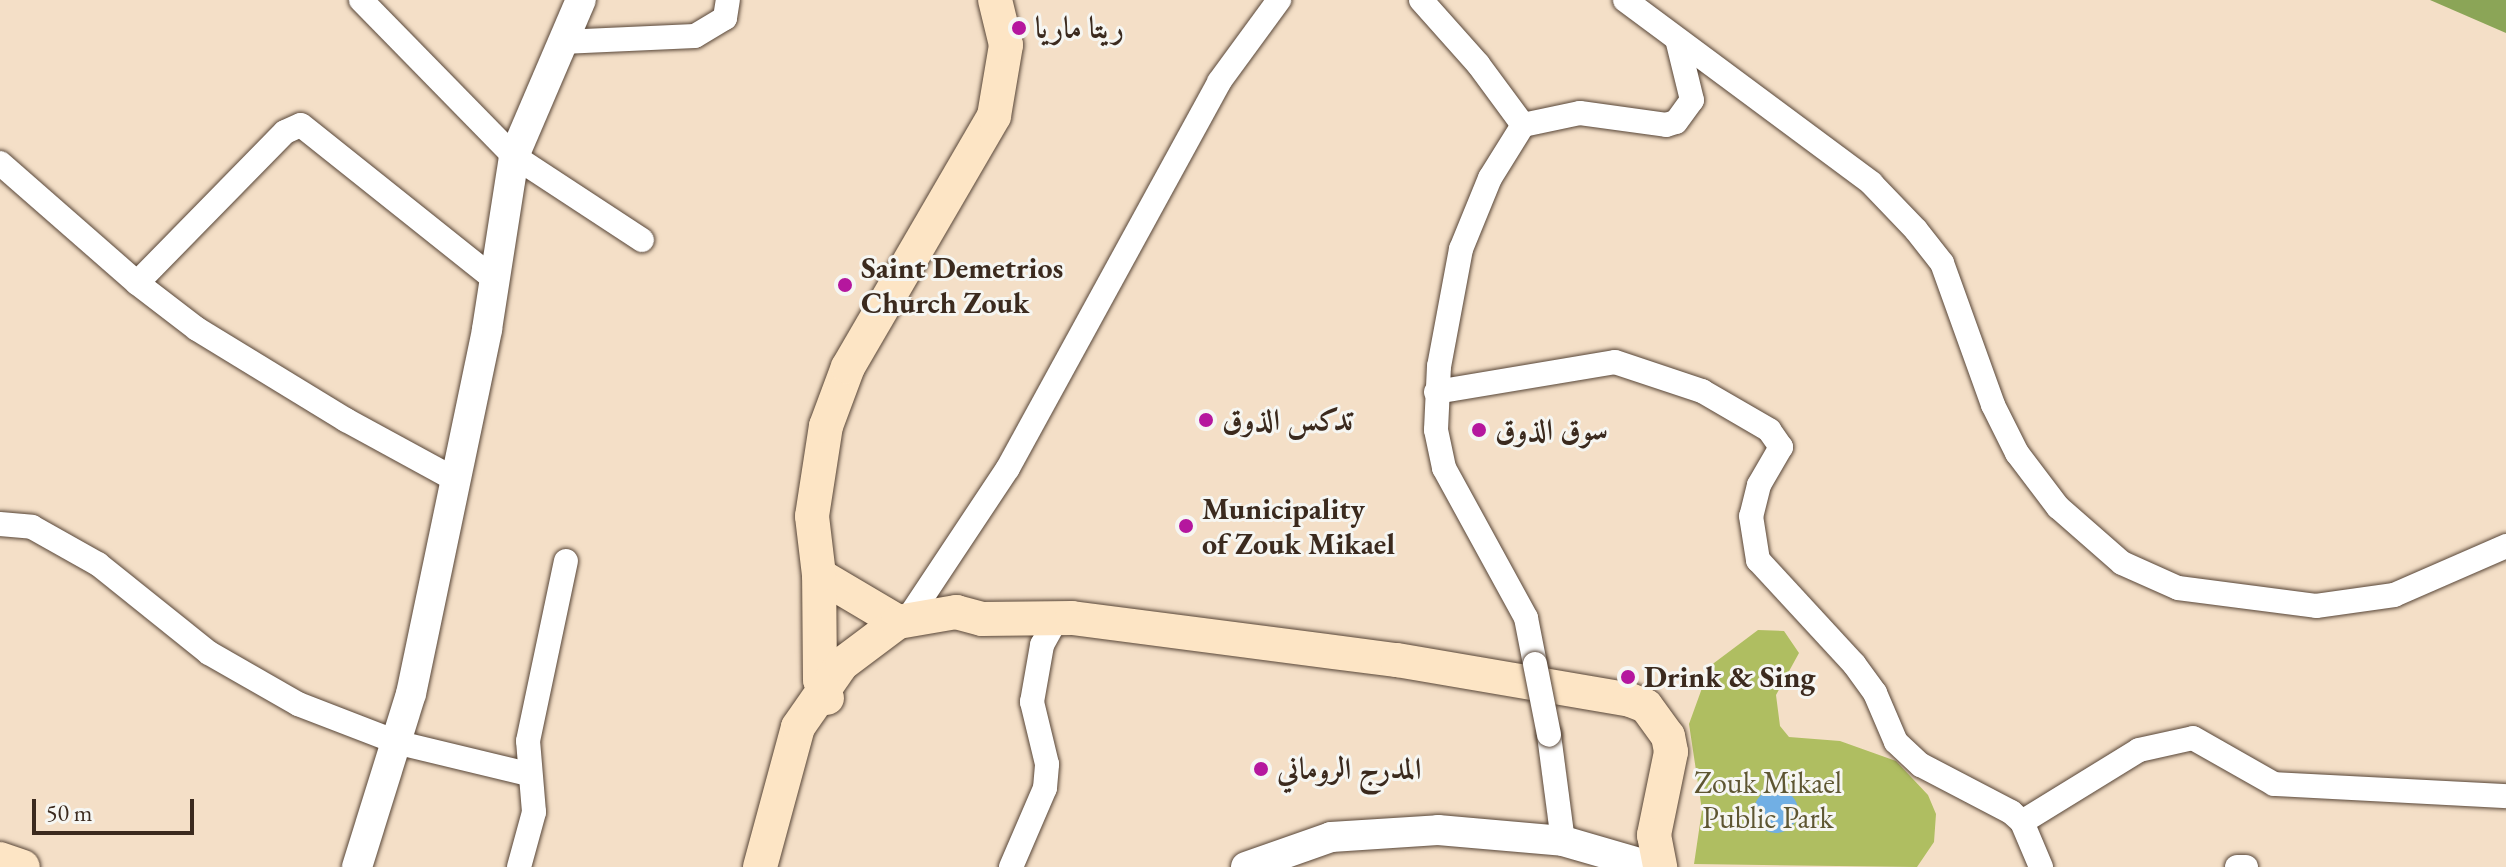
<!DOCTYPE html>
<html>
<head>
<meta charset="utf-8">
<style>
  body { margin:0 }
  #map { position:relative; width:2506px; height:867px; overflow:hidden; background:#f4dfc7; font-family:"EB Garamond",Amiri,serif }
  div>[style] { position:absolute }
  [style*='--x'] { left:calc(var(--x)*1px); top:calc(var(--y)*1px); width:calc(var(--w)*1px); rotate:calc(var(--a)*1deg) }
  .green>* { inset:0; background:#afbe61 }
  .forest>* { inset:0; background:#8ba557 }
  .water>* { inset:0; background:#71afe4 }
  .round { border-radius:50% }
  .roads { filter:drop-shadow(0 0 2px #574537) drop-shadow(0 0 2px #574537) }
  .minor>* { height:24px; margin:-12px; padding:0 12px; transform-origin:12px; border-radius:12px; background:#fff }
  .tertiary>* { height:30px; margin:-15px; padding:0 15px; transform-origin:15px; border-radius:15px; background:#fff }
  .secondary>* { height:34px; margin:-17px; padding:0 17px; transform-origin:17px; border-radius:17px; background:#fde5c5 }
  .bridges { filter:drop-shadow(0 0 2px #574537) drop-shadow(0 0 2px #574537) }
  .minor-bridge>* { height:24px; margin:-12px; padding:0 12px; transform-origin:12px; border-radius:12px; background:#fff }
  .dots>* { width:22px; height:22px; translate:-50% -50%; box-sizing:border-box; border:4px solid #f6f6f2; border-radius:50% }
  span { translate:-50% -50%; white-space:nowrap; text-align:center; line-height:1.15; -webkit-text-stroke:6px #f6f6f2; paint-order:stroke }
  .poi-label { font-size:30px; color:#3b2a1e; font-weight:700 }
  .left { translate:0 -50%; text-align:left }
  .park-label { font-size:30px; color:#5e5632 }
  .scale { position:absolute; left:32px; top:799px; width:162px; height:36px; box-sizing:border-box; border:4px solid #3b2a1e; border-top:0; padding-left:10px; font-size:24px; line-height:28px; white-space:nowrap; color:#3b2a1e; -webkit-text-stroke:6px #f6f6f2; paint-order:stroke }
</style>
</head>
<body>
<div id="map">
  <div class="green">
    <i style="clip-path:polygon(1758px 630px,1784px 631px,1799px 653px,1776px 695px,1780px 726px,1789px 737px,1840px 741px,1896px 761px,1928px 795px,1936px 814px,1934px 842px,1917px 867px,1694px 864px,1702px 810px,1689px 724px,1710px 666px)"></i>
  </div>
  <div class="forest">
    <i style="clip-path:polygon(2430px 0,2506px 0,2506px 33px)"></i>
  </div>
  <div class="water">
    <i class="round" style="left:1754px;top:789px;width:44px;height:44px"></i>
  </div>
  <div class="roads">
    <div class="minor">
      <i style="--x:361;--y:0;--w:219;--a:45.6"></i>
      <i style="--x:514;--y:156;--w:153;--a:33.3"></i>
      <i style="--x:1421;--y:0;--w:86;--a:48.3"></i>
      <i style="--x:1478;--y:64;--w:76;--a:53.6"></i>
      <i style="--x:1523;--y:125;--w:62;--a:121.9"></i>
      <i style="--x:1490;--y:178;--w:77;--a:112.2"></i>
      <i style="--x:1461;--y:249;--w:119;--a:100.6"></i>
      <i style="--x:1439;--y:366;--w:64;--a:92.7"></i>
      <i style="--x:1436;--y:430;--w:39;--a:78"></i>
      <i style="--x:1444;--y:468;--w:171;--a:61.3"></i>
      <i style="--x:1526;--y:618;--w:47;--a:78.9"></i>
      <i style="--x:1625;--y:0;--w:307;--a:36.6"></i>
      <i style="--x:1871;--y:183;--w:65;--a:46.2"></i>
      <i style="--x:1916;--y:230;--w:42;--a:51.8"></i>
      <i style="--x:1942;--y:263;--w:151;--a:70.2"></i>
      <i style="--x:1993;--y:405;--w:54;--a:63.4"></i>
      <i style="--x:2017;--y:453;--w:68;--a:52.8"></i>
      <i style="--x:2058;--y:507;--w:85;--a:41.2"></i>
      <i style="--x:2122;--y:563;--w:61;--a:24.1"></i>
      <i style="--x:2178;--y:588;--w:139;--a:7.4"></i>
      <i style="--x:2316;--y:606;--w:79;--a:-8"></i>
      <i style="--x:2394;--y:595;--w:122;--a:-23.6"></i>
      <i style="--x:562;--y:42;--w:133;--a:-2.6"></i>
      <i style="--x:695;--y:36;--w:35;--a:-31"></i>
      <i style="--x:725;--y:18;--w:18;--a:-81"></i>
      <i style="--x:1523;--y:125;--w:58;--a:-11.9"></i>
      <i style="--x:1580;--y:113;--w:87;--a:7.9"></i>
      <i style="--x:1666;--y:125;--w:10;--a:-17"></i>
      <i style="--x:1676;--y:122;--w:27;--a:-54"></i>
      <i style="--x:1692;--y:100;--w:59;--a:-103.8"></i>
      <i style="--x:0;--y:163;--w:182;--a:41.2"></i>
      <i style="--x:137;--y:283;--w:76;--a:37.5"></i>
      <i style="--x:197;--y:329;--w:175;--a:31.4"></i>
      <i style="--x:346;--y:420;--w:123;--a:28.6"></i>
      <i style="--x:137;--y:283;--w:211;--a:-45.6"></i>
      <i style="--x:285;--y:132;--w:17;--a:-24"></i>
      <i style="--x:301;--y:125;--w:248;--a:38.6"></i>
      <i style="--x:1436;--y:392;--w:181;--a:-9.5"></i>
      <i style="--x:1615;--y:362;--w:92;--a:18.4"></i>
      <i style="--x:1702;--y:391;--w:78;--a:30.2"></i>
      <i style="--x:1769;--y:430;--w:21;--a:55"></i>
      <i style="--x:1781;--y:447;--w:44;--a:120.1"></i>
      <i style="--x:1759;--y:485;--w:32;--a:104"></i>
      <i style="--x:1751;--y:516;--w:45;--a:81"></i>
      <i style="--x:1758;--y:560;--w:142;--a:47.3"></i>
      <i style="--x:1854;--y:664;--w:36;--a:54"></i>
      <i style="--x:1875;--y:693;--w:53;--a:66.8"></i>
      <i style="--x:1896;--y:742;--w:34;--a:43"></i>
      <i style="--x:1921;--y:765;--w:102;--a:27.6"></i>
      <i style="--x:2011;--y:812;--w:15;--a:42"></i>
      <i style="--x:2022;--y:822;--w:49;--a:67.1"></i>
      <i style="--x:0;--y:524;--w:32;--a:5"></i>
      <i style="--x:32;--y:527;--w:76;--a:29.3"></i>
      <i style="--x:98;--y:564;--w:142;--a:38.7"></i>
      <i style="--x:209;--y:653;--w:103;--a:29.8"></i>
      <i style="--x:298;--y:704;--w:108;--a:21.1"></i>
      <i style="--x:399;--y:743;--w:133;--a:13.5"></i>
      <i style="--x:907;--y:620;--w:182;--a:-56.4"></i>
      <i style="--x:1008;--y:468;--w:440;--a:-61.3"></i>
      <i style="--x:1219;--y:82;--w:102;--a:-53.8"></i>
      <i style="--x:1549;--y:735;--w:107;--a:82.5"></i>
      <i style="--x:2022;--y:822;--w:137;--a:-31.6"></i>
      <i style="--x:2139;--y:750;--w:55;--a:-12.5"></i>
      <i style="--x:2193;--y:738;--w:93;--a:29.6"></i>
      <i style="--x:2274;--y:784;--w:232;--a:3"></i>
      <i style="--x:519;--y:867;--w:57;--a:-74.7"></i>
      <i style="--x:534;--y:812;--w:71;--a:-94.8"></i>
      <i style="--x:528;--y:741;--w:184;--a:-78.1"></i>
      <i style="--x:1011;--y:867;--w:86;--a:-66.7"></i>
      <i style="--x:1045;--y:788;--w:24;--a:-85"></i>
      <i style="--x:1047;--y:764;--w:64;--a:-103.6"></i>
      <i style="--x:1032;--y:702;--w:58;--a:-80"></i>
      <i style="--x:1042;--y:645;--w:31;--a:-61"></i>
      <i style="--x:2237;--y:867;--w:9;--a:0"></i>
    </div>
    <div class="tertiary">
      <i style="--x:357;--y:867;--w:181;--a:-72.7"></i>
      <i style="--x:411;--y:694;--w:373;--a:-78.2"></i>
      <i style="--x:487;--y:329;--w:175;--a:-81.1"></i>
      <i style="--x:514;--y:156;--w:170;--a:-66.8"></i>
      <i style="--x:1246;--y:867;--w:90;--a:-19.4"></i>
      <i style="--x:1331;--y:837;--w:107;--a:-3.7"></i>
      <i style="--x:1438;--y:830;--w:125;--a:5"></i>
      <i style="--x:1563;--y:841;--w:94;--a:16.1"></i>
    </div>
    <div class="secondary">
      <i style="--x:819;--y:575;--w:92;--a:30.7"></i>
      <i style="--x:827;--y:698;--w:19;--a:-111"></i>
      <i style="--x:820;--y:680;--w:105;--a:-90.5"></i>
      <i style="--x:819;--y:575;--w:59;--a:-96.8"></i>
      <i style="--x:812;--y:516;--w:91;--a:-81.2"></i>
      <i style="--x:826;--y:426;--w:63;--a:-69.6"></i>
      <i style="--x:848;--y:367;--w:290;--a:-59.8"></i>
      <i style="--x:994;--y:116;--w:72;--a:-80.4"></i>
      <i style="--x:1006;--y:45;--w:46;--a:-103.7"></i>
      <i style="--x:0;--y:859;--w:24;--a:19"></i>
      <i style="--x:760;--y:867;--w:145;--a:-74.8"></i>
      <i style="--x:798;--y:727;--w:77;--a:-55.1"></i>
      <i style="--x:842;--y:664;--w:70;--a:-36.9"></i>
      <i style="--x:898;--y:622;--w:59;--a:-9.8"></i>
      <i style="--x:956;--y:612;--w:27;--a:15"></i>
      <i style="--x:982;--y:619;--w:90;--a:-0.6"></i>
      <i style="--x:1072;--y:618;--w:328;--a:7.4"></i>
      <i style="--x:1397;--y:660;--w:236;--a:9.7"></i>
      <i style="--x:1630;--y:700;--w:17;--a:21"></i>
      <i style="--x:1646;--y:706;--w:37;--a:54"></i>
      <i style="--x:1668;--y:736;--w:16;--a:79"></i>
      <i style="--x:1671;--y:752;--w:85;--a:101.6"></i>
      <i style="--x:1654;--y:835;--w:33;--a:79"></i>
    </div>
  </div>
  <div class="bridges">
    <div class="minor-bridge">
      <i style="--x:1535;--y:664;--w:72;--a:78.8"></i>
    </div>
  </div>
  <div class="dots">
    <i style="left:1019px;top:28px;background:#b5179e"></i>
    <i style="left:845px;top:285px;background:#b5179e"></i>
    <i style="left:1206px;top:420px;background:#b5179e"></i>
    <i style="left:1479px;top:430px;background:#b5179e"></i>
    <i style="left:1186px;top:526px;background:#b5179e"></i>
    <i style="left:1628px;top:677px;background:#b5179e"></i>
    <i style="left:1261px;top:769px;background:#b5179e"></i>
  </div>
  <div class="poi-label">
    <span class="left" style="left:1035px;top:28px">ريتا ماريا</span>
    <span class="left" style="left:861px;top:285px">Saint Demetrios<br>Church Zouk</span>
    <span class="left" style="left:1222px;top:420px">تدكس الذوق</span>
    <span class="left" style="left:1495px;top:430px">سوق الذوق</span>
    <span class="left" style="left:1202px;top:526px">Municipality<br>of Zouk Mikael</span>
    <span class="left" style="left:1644px;top:677px">Drink &amp; Sing</span>
    <span class="left" style="left:1277px;top:769px">المدرج الروماني</span>
  </div>
  <div class="park-label">
    <span style="left:1768px;top:800px">Zouk Mikael<br>Public Park</span>
  </div>
  <div class="scale">50 m</div>
</div>
</body>
</html>
